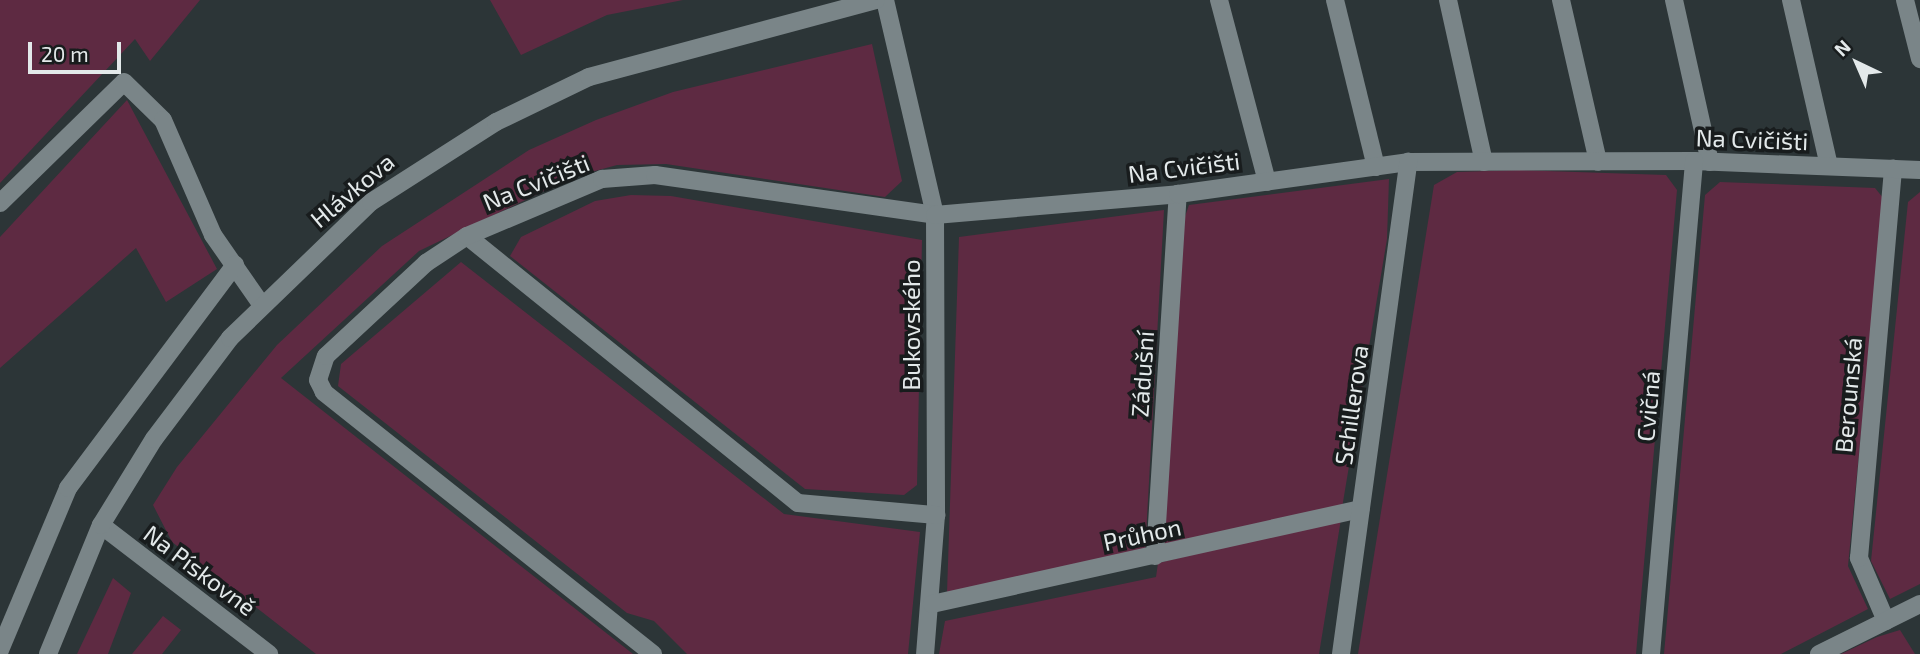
<!DOCTYPE html>
<html>
<head>
<meta charset="utf-8">
<style>
  body { margin:0 }
  #map { position:relative; width:1920px; height:654px; overflow:hidden; background:#2c3537; font-family:"Exo 2",sans-serif }
  div>[style] { position:absolute }
  [style*='--x'] { left:calc(var(--x)*1px); top:calc(var(--y)*1px); width:calc(var(--w)*1px); rotate:calc(var(--a)*1deg) }
  .green>* { inset:0; background:#5e2a42 }
  .minor>* { height:18px; margin:-9px; padding:0 9px; transform-origin:9px; border-radius:9px; background:#7a8588 }
  span { translate:-50% -50%; white-space:nowrap; text-align:center; line-height:1.15; -webkit-text-stroke:7px #181c1d; paint-order:stroke }
  .street-label { font-size:24px; color:#e3e9ea }
  .north { position:absolute; left:1822px; top:28px; width:70px; height:70px; -webkit-text-stroke:5px #181c1d; paint-order:stroke; rotate:316deg; font-size:19px; font-weight:700; line-height:28px; text-align:center; color:#e3e9ea }
  .north::after { content:''; display:block; margin:auto; width:24px; height:32px; background:#e3e9ea; clip-path:polygon(50% 0,100% 100%,50% 72%,0 100%) }
  .scale { position:absolute; left:28px; top:42px; width:93px; height:32px; box-sizing:border-box; border:4px solid #e3e9ea; border-top:0; padding-left:9px; font-size:21px; line-height:24px; white-space:nowrap; color:#e3e9ea; -webkit-text-stroke:5px #181c1d; paint-order:stroke }
</style>
</head>
<body>
<div id="map">
  <div class="green">
    <i style="clip-path:polygon(0 0,200px 0,150px 61px,135px 39px,0 183px)"></i>
    <i style="clip-path:polygon(490px 0,683px 0,607px 15px,521px 55px)"></i>
    <i style="clip-path:polygon(872px 44px,902px 181px,885px 197px,666px 164px,617px 165px,573px 177px,419px 251px,281px 378px,633px 654px,316px 654px,172px 542px,153px 505px,177px 467px,277px 345px,382px 246px,529px 150px,596px 120px,673px 92px)"></i>
    <i style="clip-path:polygon(127px 100px,217px 269px,166px 302px,136px 248px,0 368px,0 237px)"></i>
    <i style="clip-path:polygon(1519px 170px,1666px 175px,1677px 190px,1636px 654px,1358px 654px,1434px 185px,1457px 172px)"></i>
    <i style="clip-path:polygon(1389px 179px,1387px 239px,1342px 508px,1163px 549px,1182px 225px,1189px 205px)"></i>
    <i style="clip-path:polygon(1720px 182px,1875px 188px,1884px 199px,1848px 566px,1868px 609px,1781px 654px,1664px 654px,1705px 195px)"></i>
    <i style="clip-path:polygon(1920px 192px,1920px 584px,1890px 599px,1871px 561px,1908px 202px)"></i>
    <i style="clip-path:polygon(631px 195px,671px 196px,922px 240px,917px 485px,904px 495px,805px 489px,510px 256px,521px 237px,595px 201px)"></i>
    <i style="clip-path:polygon(1164px 210px,1145px 554px,947px 593px,959px 237px)"></i>
    <i style="clip-path:polygon(461px 262px,784px 514px,920px 532px,908px 654px,687px 654px,654px 621px,627px 613px,338px 386px,341px 364px)"></i>
    <i style="clip-path:polygon(1341px 519px,1319px 654px,939px 654px,945px 621px,1156px 577px,1158px 563px)"></i>
    <i style="clip-path:polygon(113px 578px,131px 593px,108px 654px,77px 654px)"></i>
    <i style="clip-path:polygon(163px 616px,181px 630px,162px 654px,132px 654px)"></i>
    <i style="clip-path:polygon(1900px 630px,1915px 654px,1841px 654px,1877px 637px)"></i>
  </div>
  <div class="minor">
    <i style="--x:885;--y:0;--w:221;--a:76.9"></i>
    <i style="--x:935;--y:215;--w:300;--a:89.8"></i>
    <i style="--x:936;--y:515;--w:139;--a:94.5"></i>
    <i style="--x:1219;--y:0;--w:188;--a:75.2"></i>
    <i style="--x:1335;--y:0;--w:172;--a:76.2"></i>
    <i style="--x:1448;--y:0;--w:166;--a:77.5"></i>
    <i style="--x:1561;--y:0;--w:166;--a:77.1"></i>
    <i style="--x:1674;--y:0;--w:166;--a:77.5"></i>
    <i style="--x:1791;--y:0;--w:170;--a:77.1"></i>
    <i style="--x:1905;--y:0;--w:61;--a:75.7"></i>
    <i style="--x:0;--y:203;--w:173;--a:-44.3"></i>
    <i style="--x:124;--y:82;--w:54;--a:44.3"></i>
    <i style="--x:163;--y:120;--w:125;--a:66.5"></i>
    <i style="--x:213;--y:235;--w:84;--a:55.2"></i>
    <i style="--x:467;--y:236;--w:425;--a:38.9"></i>
    <i style="--x:798;--y:503;--w:139;--a:5"></i>
    <i style="--x:101;--y:525;--w:212;--a:37.5"></i>
    <i style="--x:1155;--y:556;--w:363;--a:-86.4"></i>
    <i style="--x:932;--y:604;--w:439;--a:-12.5"></i>
    <i style="--x:1886;--y:621;--w:69;--a:-113.2"></i>
    <i style="--x:1859;--y:558;--w:391;--a:-85"></i>
    <i style="--x:0;--y:650;--w:176;--a:-67.2"></i>
    <i style="--x:68;--y:488;--w:279;--a:-53.2"></i>
    <i style="--x:48;--y:654;--w:139;--a:-67.7"></i>
    <i style="--x:101;--y:525;--w:101;--a:-58.4"></i>
    <i style="--x:154;--y:439;--w:126;--a:-53"></i>
    <i style="--x:230;--y:338;--w:196;--a:-44"></i>
    <i style="--x:371;--y:202;--w:148;--a:-32.6"></i>
    <i style="--x:496;--y:122;--w:103;--a:-25.8"></i>
    <i style="--x:589;--y:77;--w:297;--a:-15"></i>
    <i style="--x:653;--y:654;--w:421;--a:-141.5"></i>
    <i style="--x:324;--y:392;--w:13;--a:-117"></i>
    <i style="--x:318;--y:380;--w:25;--a:-72"></i>
    <i style="--x:326;--y:356;--w:137;--a:-42.9"></i>
    <i style="--x:426;--y:263;--w:49;--a:-33.4"></i>
    <i style="--x:467;--y:236;--w:147;--a:-22.9"></i>
    <i style="--x:602;--y:179;--w:53;--a:-4.3"></i>
    <i style="--x:655;--y:175;--w:283;--a:8.1"></i>
    <i style="--x:935;--y:215;--w:244;--a:-4.9"></i>
    <i style="--x:1178;--y:194;--w:232;--a:-7.9"></i>
    <i style="--x:1408;--y:162;--w:286;--a:-0.2"></i>
    <i style="--x:1694;--y:161;--w:226;--a:2.3"></i>
    <i style="--x:1341;--y:654;--w:497;--a:-82.2"></i>
    <i style="--x:1651;--y:654;--w:495;--a:-85"></i>
    <i style="--x:1819;--y:654;--w:113;--a:-26.3"></i>
  </div>
  <div class="street-label">
    <span style="left:1752px;top:139px;rotate:2deg">Na Cvičišti</span>
    <span style="left:1184px;top:167px;rotate:-7deg">Na Cvičišti</span>
    <span style="left:536px;top:182px;rotate:-22deg">Na Cvičišti</span>
    <span style="left:352px;top:190px;rotate:-40deg">Hlávkova</span>
    <span style="left:911px;top:325px;rotate:-90deg">Bukovského</span>
    <span style="left:1142px;top:374px;rotate:-86deg">Zádušní</span>
    <span style="left:1848px;top:395px;rotate:-85deg">Berounská</span>
    <span style="left:1351px;top:405px;rotate:-82deg">Schillerova</span>
    <span style="left:1648px;top:406px;rotate:-85deg">Cvičná</span>
    <span style="left:1142px;top:534px;rotate:-12deg">Průhon</span>
    <span style="left:200px;top:570px;rotate:37deg">Na Pískovně</span>
  </div>
  <div class="north">N</div>
  <div class="scale">20 m</div>
</div>
</body>
</html>
